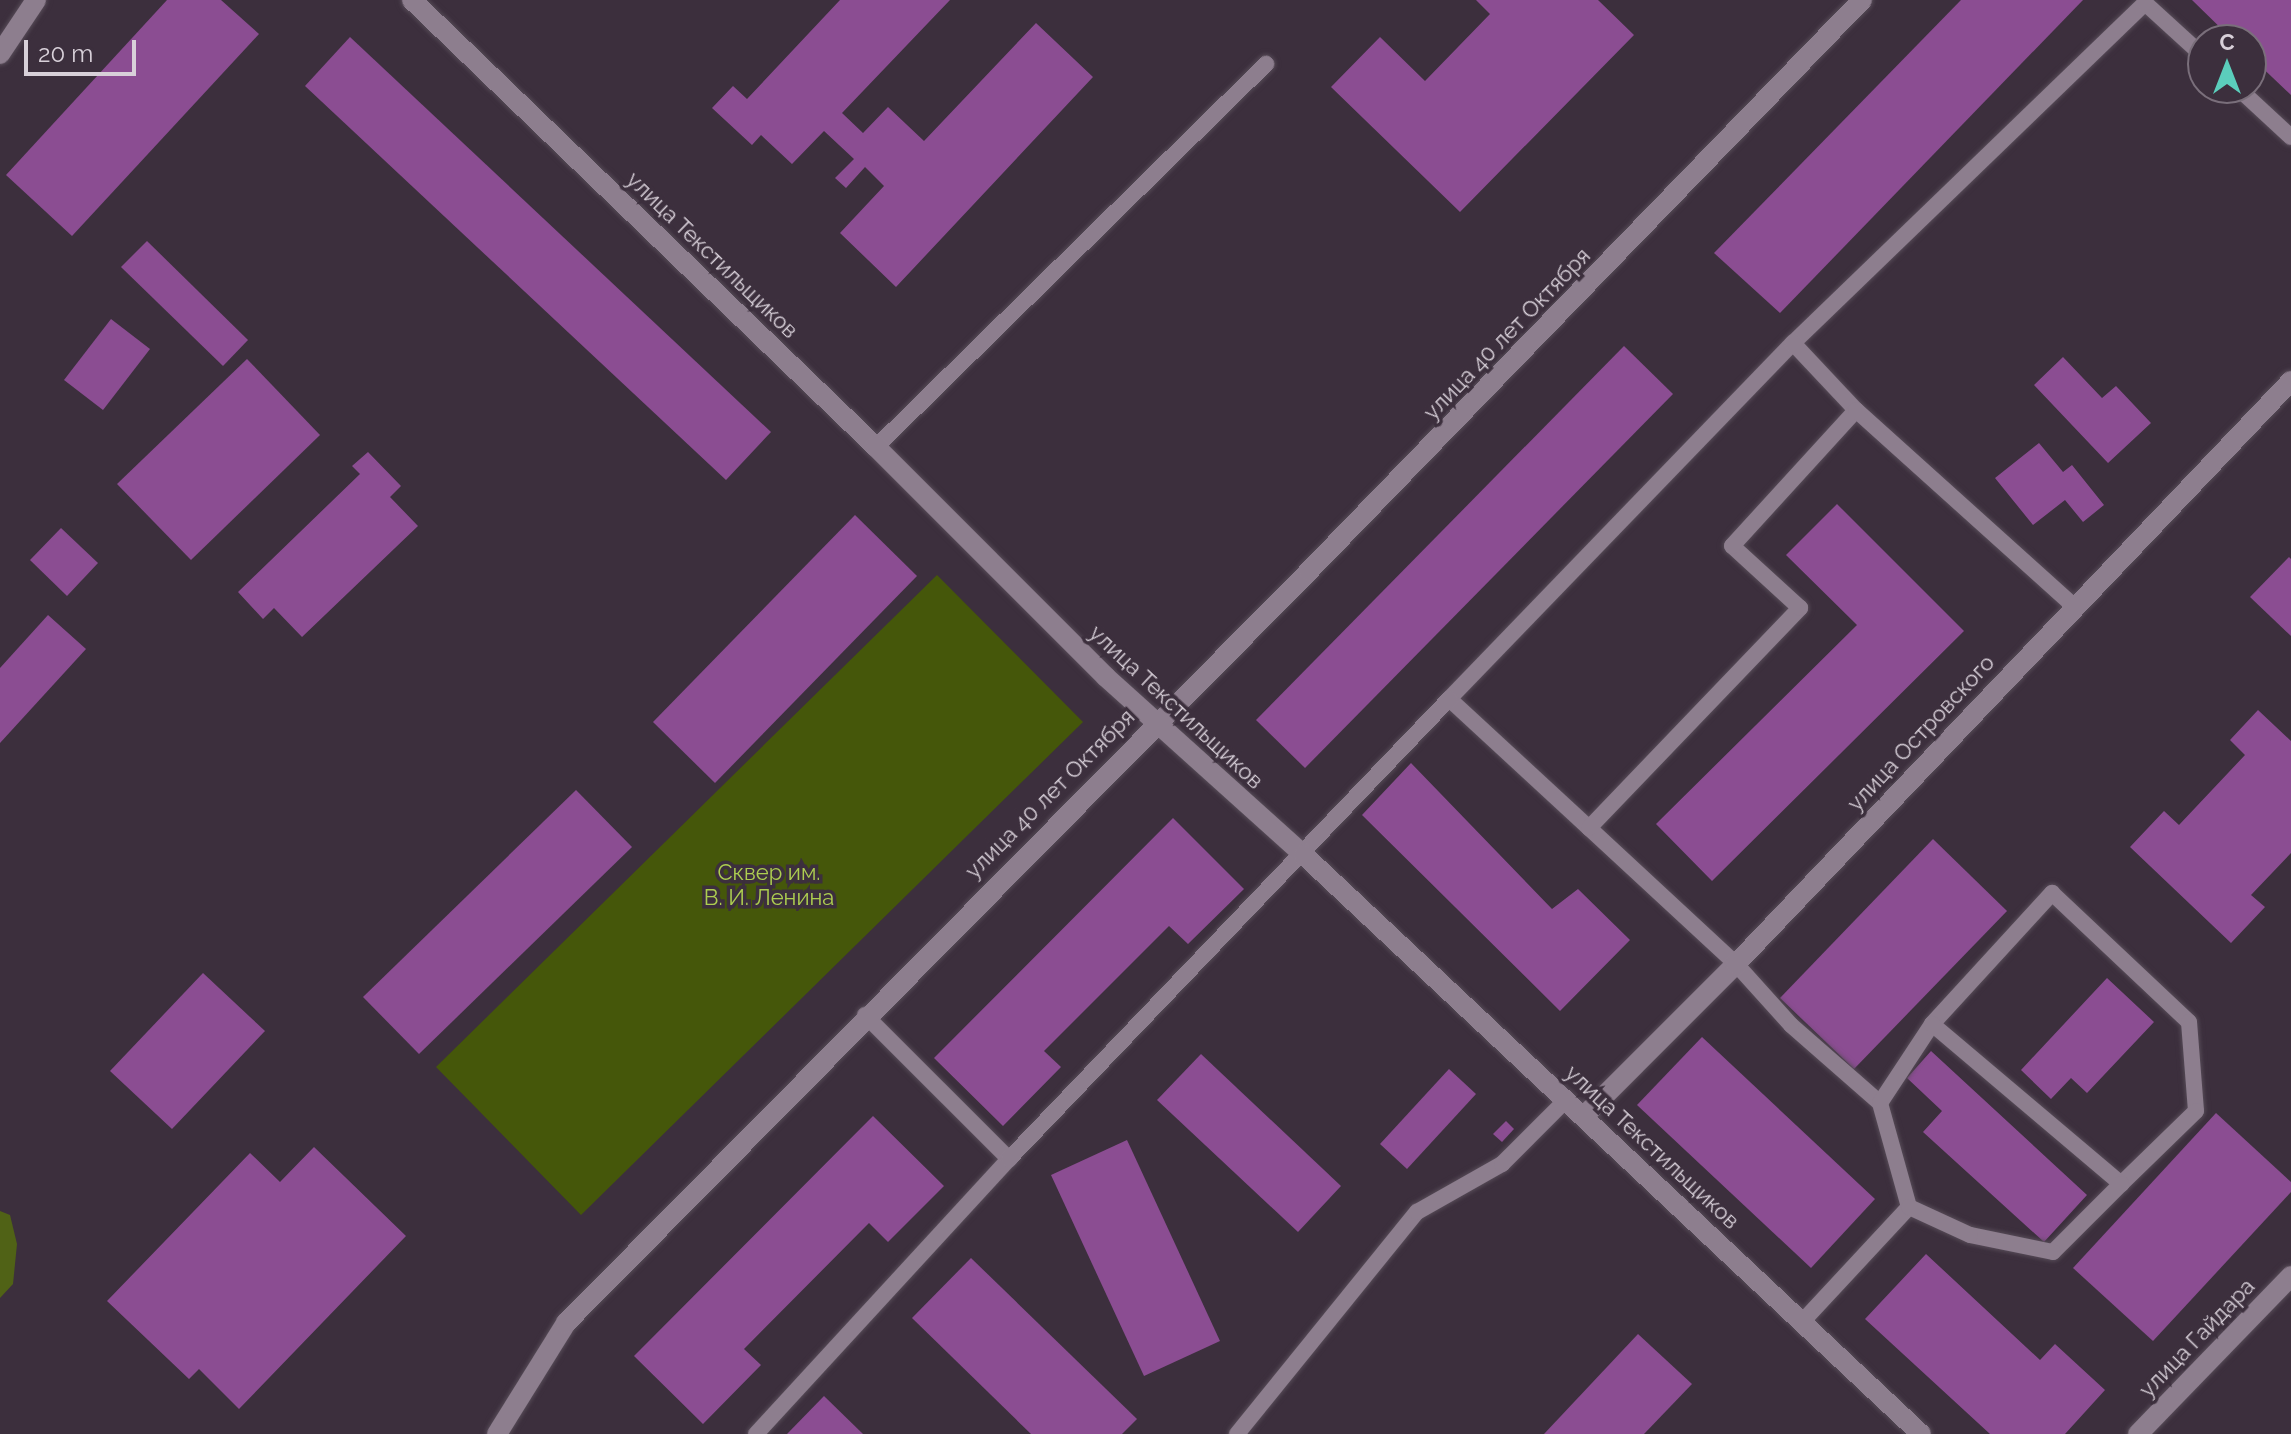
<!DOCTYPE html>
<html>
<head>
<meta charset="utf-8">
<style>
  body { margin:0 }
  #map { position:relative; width:2291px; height:1434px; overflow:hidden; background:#3c2f3d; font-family:Raleway,sans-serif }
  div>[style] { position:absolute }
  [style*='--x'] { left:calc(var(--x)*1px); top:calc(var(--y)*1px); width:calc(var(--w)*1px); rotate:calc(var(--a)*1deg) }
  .green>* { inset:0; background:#45570a }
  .forest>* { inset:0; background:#506216 }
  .building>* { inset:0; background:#8b4d92 }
  .roads { filter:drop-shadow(0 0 2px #564b57) drop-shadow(0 0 2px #564b57) }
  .lane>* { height:16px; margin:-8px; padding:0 8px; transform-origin:8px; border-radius:8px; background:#8d7e8e }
  .street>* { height:20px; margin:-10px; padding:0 10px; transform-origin:10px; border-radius:10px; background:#8d7e8e }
  .secondary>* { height:20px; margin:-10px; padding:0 10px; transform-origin:10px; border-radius:10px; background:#8d7e8e }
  span { translate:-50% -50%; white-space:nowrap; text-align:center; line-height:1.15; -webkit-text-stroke:7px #3c2f3d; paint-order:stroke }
  .street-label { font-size:22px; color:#d8d0d9 }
  .park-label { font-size:22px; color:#adce50 }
  .north { position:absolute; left:2187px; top:24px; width:80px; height:80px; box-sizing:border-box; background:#3c2f3d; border:2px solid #7a6f7b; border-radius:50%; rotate:0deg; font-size:22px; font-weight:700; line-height:32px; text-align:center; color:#d8d0d9 }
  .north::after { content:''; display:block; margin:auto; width:28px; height:36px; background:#5bcebc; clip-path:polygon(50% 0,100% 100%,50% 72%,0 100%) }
  .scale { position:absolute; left:24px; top:40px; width:112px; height:36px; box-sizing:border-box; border:4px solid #d8d0d9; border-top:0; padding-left:10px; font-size:24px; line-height:28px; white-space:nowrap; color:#d8d0d9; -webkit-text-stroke:6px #3c2f3d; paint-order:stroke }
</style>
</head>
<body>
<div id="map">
  <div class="green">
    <i style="clip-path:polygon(937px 575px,1083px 722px,581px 1215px,436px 1067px)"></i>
  </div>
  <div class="forest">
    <i style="clip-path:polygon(0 1211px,10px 1215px,17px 1244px,13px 1284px,0 1298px)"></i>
  </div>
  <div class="building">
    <i style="clip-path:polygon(167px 0,221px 0,259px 34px,72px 236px,6px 175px)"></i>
    <i style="clip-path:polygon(840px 0,950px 0,842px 113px,863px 133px,888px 107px,924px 141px,1036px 23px,1093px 77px,896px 287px,840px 233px,884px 186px,865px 167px,846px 188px,835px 178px,854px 159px,824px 131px,792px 164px,761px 135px,752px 145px,712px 108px,733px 86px,747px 99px)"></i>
    <i style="clip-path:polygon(1476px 0,1598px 0,1634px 35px,1460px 212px,1331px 87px,1380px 37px,1425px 81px,1490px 14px)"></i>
    <i style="clip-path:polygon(1961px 0,2083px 0,1780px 313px,1714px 253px)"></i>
    <i style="clip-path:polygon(2192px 0,2291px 0,2291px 95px,2251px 57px,2251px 40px,2233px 40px)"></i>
    <i style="clip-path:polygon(350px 37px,771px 432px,726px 480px,305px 86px)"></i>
    <i style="clip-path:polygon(147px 241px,248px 340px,223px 366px,121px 267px)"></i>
    <i style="clip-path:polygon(111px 319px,150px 349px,103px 410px,64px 380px)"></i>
    <i style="clip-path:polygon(1624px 346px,1673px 394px,1305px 768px,1256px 720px)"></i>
    <i style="clip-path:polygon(2063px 357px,2102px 398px,2116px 386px,2151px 423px,2108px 463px,2034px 385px)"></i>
    <i style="clip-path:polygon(247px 359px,320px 435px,191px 560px,117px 484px)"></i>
    <i style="clip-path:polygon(2039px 443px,2063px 472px,2072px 465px,2104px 505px,2083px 522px,2065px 500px,2033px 525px,1995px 478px)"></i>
    <i style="clip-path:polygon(368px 452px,401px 486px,390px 497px,418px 526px,302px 637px,274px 608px,263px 619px,238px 592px,360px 474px,352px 466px)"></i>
    <i style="clip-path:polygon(1837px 504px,1964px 631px,1712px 881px,1656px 824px,1857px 625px,1786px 555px)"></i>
    <i style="clip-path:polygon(855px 515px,917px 576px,715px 783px,653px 722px)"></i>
    <i style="clip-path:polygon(61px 528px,98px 563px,67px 596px,30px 560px)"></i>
    <i style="clip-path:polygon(2289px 557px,2291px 559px,2291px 636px,2250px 597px)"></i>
    <i style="clip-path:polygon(48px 615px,86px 649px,0 743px,0 668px)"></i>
    <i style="clip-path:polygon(2258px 710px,2291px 741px,2291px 853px,2251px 895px,2265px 907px,2231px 943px,2130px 847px,2164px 811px,2179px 825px,2245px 755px,2230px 740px)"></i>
    <i style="clip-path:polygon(1411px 763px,1552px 909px,1578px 889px,1630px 940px,1560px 1011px,1362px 815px)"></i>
    <i style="clip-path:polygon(576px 790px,632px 847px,419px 1054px,363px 997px)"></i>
    <i style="clip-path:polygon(1173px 818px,1244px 889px,1188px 944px,1169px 926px,1044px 1051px,1061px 1067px,1003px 1126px,934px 1058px)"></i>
    <i style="clip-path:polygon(1933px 839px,2007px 911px,1854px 1069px,1780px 998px)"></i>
    <i style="clip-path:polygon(203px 973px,265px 1031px,172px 1129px,110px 1071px)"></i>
    <i style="clip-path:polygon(2107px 978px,2154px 1022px,2087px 1093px,2071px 1078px,2051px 1099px,2021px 1070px)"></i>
    <i style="clip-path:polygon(1702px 1037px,1875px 1199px,1811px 1268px,1637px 1105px)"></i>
    <i style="clip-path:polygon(1931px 1051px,2087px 1195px,2044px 1242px,1923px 1132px,1942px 1111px,1907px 1078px)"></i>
    <i style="clip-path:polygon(1201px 1054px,1341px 1186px,1298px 1232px,1157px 1100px)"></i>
    <i style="clip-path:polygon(1449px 1069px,1476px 1094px,1407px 1169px,1380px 1144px)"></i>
    <i style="clip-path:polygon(2216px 1113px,2291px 1182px,2291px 1192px,2153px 1341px,2073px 1268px)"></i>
    <i style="clip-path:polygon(873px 1116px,944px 1186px,888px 1242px,869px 1223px,744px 1349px,761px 1365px,703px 1424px,634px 1356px)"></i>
    <i style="clip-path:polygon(1506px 1121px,1514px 1129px,1502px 1142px,1493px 1134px)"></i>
    <i style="clip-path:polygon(1127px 1140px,1220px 1341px,1144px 1376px,1051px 1175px)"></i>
    <i style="clip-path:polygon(314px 1147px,406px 1236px,239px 1409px,199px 1369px,189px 1379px,107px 1301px,250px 1153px,280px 1182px)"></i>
    <i style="clip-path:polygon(1926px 1254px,2040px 1360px,2055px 1344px,2105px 1390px,2065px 1434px,1990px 1434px,1865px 1319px)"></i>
    <i style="clip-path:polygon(971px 1258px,1137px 1419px,1122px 1434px,1031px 1434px,912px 1318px)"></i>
    <i style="clip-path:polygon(1638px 1334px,1692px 1384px,1644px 1434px,1544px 1434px)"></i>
    <i style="clip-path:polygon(824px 1396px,863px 1434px,787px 1434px)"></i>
  </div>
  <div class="roads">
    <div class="lane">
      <i style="--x:2238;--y:88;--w:72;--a:42.8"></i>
      <i style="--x:1793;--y:343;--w:489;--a:-44"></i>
      <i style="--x:2145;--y:3;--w:79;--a:42.4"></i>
      <i style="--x:876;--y:447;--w:547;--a:-44.48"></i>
      <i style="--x:1589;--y:828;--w:190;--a:-137.3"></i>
      <i style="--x:1449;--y:699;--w:495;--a:-46"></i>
      <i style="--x:1793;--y:343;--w:92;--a:46.8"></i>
      <i style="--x:865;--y:1015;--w:204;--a:45"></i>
      <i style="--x:1932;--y:1024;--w:178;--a:-47.5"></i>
      <i style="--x:2052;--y:893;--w:188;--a:43.3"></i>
      <i style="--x:2189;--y:1022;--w:89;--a:85.5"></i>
      <i style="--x:2196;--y:1111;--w:105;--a:135.8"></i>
      <i style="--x:1880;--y:1103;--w:118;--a:-138.8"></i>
      <i style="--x:1791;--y:1025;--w:82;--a:-132"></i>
      <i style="--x:1736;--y:964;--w:200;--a:-137.2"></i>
      <i style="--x:1589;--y:828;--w:305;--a:-46.2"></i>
      <i style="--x:1800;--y:608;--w:92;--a:-137.6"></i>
      <i style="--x:1732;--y:546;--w:184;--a:-47.6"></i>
      <i style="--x:1856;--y:410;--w:293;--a:42"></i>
      <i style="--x:1803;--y:1321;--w:156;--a:-47.1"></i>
      <i style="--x:1909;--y:1207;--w:108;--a:-105.6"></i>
      <i style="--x:1880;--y:1103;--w:95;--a:-56.6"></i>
      <i style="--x:1932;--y:1024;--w:248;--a:40.2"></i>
      <i style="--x:2121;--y:1184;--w:96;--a:135"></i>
      <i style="--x:2053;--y:1252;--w:85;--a:-168.4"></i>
      <i style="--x:1970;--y:1235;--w:67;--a:-155.3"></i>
      <i style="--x:756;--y:1434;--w:374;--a:-47.4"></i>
      <i style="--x:1009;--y:1159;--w:637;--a:-46.27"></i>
      <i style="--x:1237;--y:1434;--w:286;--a:-51"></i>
      <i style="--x:1417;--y:1212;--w:98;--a:-29.5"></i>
      <i style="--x:1502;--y:1164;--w:91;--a:-45"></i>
    </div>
    <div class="street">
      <i style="--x:0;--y:54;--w:65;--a:-56.3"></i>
      <i style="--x:1584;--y:1116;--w:215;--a:-45"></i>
      <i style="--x:1736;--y:964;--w:805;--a:-46.41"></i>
      <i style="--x:2138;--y:1434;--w:220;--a:-45.9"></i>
    </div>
    <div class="secondary">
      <i style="--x:412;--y:0;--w:644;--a:43.93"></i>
      <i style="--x:876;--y:447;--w:325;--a:45"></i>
      <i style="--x:1106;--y:677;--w:266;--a:42"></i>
      <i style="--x:1304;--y:855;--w:846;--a:43.18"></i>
      <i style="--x:497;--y:1434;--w:131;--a:-58.1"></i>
      <i style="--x:566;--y:1323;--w:1057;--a:-45.34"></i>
      <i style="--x:1309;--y:571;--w:795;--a:-45.92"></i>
    </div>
  </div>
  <div class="street-label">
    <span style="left:712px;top:255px;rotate:44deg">улица Текстильщиков</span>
    <span style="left:1507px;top:334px;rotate:-46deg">улица 40 лет Октября</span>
    <span style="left:1176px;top:707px;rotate:43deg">улица Текстильщиков</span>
    <span style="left:1921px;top:733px;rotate:-47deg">улица Островского</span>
    <span style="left:1050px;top:794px;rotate:-45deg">улица 40 лет Октября</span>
    <span style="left:1652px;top:1147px;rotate:43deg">улица Текстильщиков</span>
    <span style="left:2197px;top:1338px;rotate:-46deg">улица Гайдара</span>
  </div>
  <div class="park-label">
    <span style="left:769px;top:885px">Сквер им.<br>В. И. Ленина</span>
  </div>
  <div class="north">С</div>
  <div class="scale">20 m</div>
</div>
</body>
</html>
